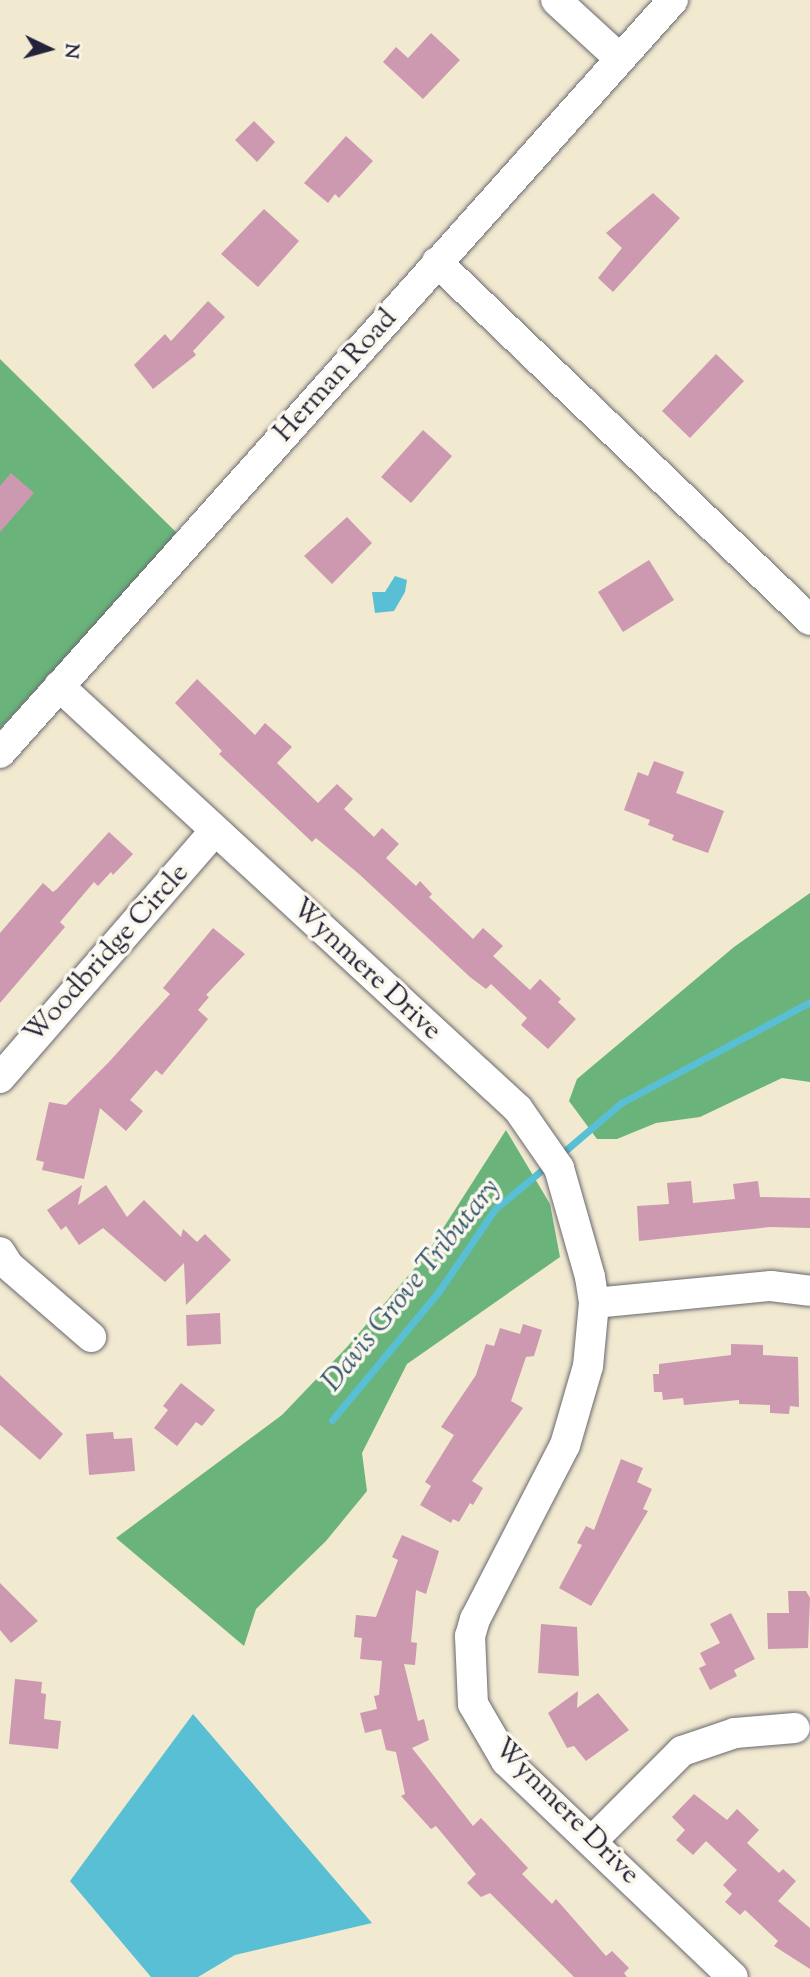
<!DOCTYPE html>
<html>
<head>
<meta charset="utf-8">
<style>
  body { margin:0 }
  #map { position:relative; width:810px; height:1977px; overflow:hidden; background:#f1e9d0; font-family:"Sorts Mill Goudy",serif }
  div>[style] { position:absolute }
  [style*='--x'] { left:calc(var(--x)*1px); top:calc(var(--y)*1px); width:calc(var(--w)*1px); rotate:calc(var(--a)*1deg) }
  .forest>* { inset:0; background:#6ab47b }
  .water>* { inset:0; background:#58bfd5 }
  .stream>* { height:7px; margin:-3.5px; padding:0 3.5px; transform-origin:3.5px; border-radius:3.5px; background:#58bfd5 }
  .building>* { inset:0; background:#cd99b0 }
  .roads { filter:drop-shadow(0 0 2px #6a686f) drop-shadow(0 0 2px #6a686f) }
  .minor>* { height:30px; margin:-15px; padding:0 15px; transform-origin:15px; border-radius:15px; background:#fff }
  span { translate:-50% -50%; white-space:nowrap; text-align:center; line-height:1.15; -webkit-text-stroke:7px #fbf7ec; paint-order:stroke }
  .street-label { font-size:28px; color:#22223b }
  .water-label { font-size:30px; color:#355971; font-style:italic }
  .north { position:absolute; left:14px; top:14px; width:70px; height:70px; -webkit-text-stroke:5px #fbf7ec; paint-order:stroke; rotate:95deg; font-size:19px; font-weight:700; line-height:28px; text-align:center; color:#22223b }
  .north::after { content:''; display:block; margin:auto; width:24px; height:32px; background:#22223b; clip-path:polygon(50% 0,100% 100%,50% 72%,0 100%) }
</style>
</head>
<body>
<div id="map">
  <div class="forest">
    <i style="clip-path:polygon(0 359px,178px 534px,0 729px)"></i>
    <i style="clip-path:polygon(810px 893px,810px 1082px,782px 1078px,700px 1117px,656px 1123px,617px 1139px,597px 1139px,569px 1101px,577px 1079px,734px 947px)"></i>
    <i style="clip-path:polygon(506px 1130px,550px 1204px,560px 1257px,407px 1364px,362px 1453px,367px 1491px,326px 1541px,256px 1609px,244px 1646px,116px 1538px,282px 1415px,347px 1347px,426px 1255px)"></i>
  </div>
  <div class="water">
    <i style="clip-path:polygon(395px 576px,407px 580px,405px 592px,394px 611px,375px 613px,372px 592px,385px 592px)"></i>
    <i style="clip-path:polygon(193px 1714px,372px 1923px,235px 1955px,198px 1977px,151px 1977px,70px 1881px)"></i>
  </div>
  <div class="stream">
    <i style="--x:560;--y:1155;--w:80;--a:-40.4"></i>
    <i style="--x:621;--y:1103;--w:214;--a:-28.1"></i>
    <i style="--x:332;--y:1420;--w:168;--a:-50.3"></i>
    <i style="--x:439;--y:1291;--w:99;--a:-55.7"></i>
    <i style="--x:495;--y:1209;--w:69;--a:-39.7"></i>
  </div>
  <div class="building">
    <i style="clip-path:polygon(431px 33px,460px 60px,423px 99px,383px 62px,396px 47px,408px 58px)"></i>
    <i style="clip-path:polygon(254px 121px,275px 142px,257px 162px,235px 140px)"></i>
    <i style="clip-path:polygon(346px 136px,373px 161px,339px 198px,335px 194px,328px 203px,304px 183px)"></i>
    <i style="clip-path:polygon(653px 193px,680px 218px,613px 292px,598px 278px,622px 248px,606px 233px)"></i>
    <i style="clip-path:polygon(264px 209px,299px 241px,258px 287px,221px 254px)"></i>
    <i style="clip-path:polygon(208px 301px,225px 317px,193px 351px,196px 355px,153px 389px,134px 365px,165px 334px,171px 341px)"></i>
    <i style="clip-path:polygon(716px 354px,744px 381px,690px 438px,662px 411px)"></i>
    <i style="clip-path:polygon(423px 430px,452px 456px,411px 503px,381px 477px)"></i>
    <i style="clip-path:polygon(11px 473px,34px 493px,0 532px,0 486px)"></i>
    <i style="clip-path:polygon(347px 517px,372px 543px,332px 584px,304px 556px)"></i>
    <i style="clip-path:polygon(649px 560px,674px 600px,623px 632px,598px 592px)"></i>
    <i style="clip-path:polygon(197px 679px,255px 735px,265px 723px,292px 747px,277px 763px,318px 803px,337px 784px,353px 799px,344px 809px,374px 837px,382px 828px,399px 844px,386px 858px,416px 886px,420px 881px,432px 894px,429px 897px,473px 939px,483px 928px,503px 946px,493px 956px,530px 990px,540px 979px,561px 999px,558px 1002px,576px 1019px,548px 1049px,521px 1025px,527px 1018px,491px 984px,486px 989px,470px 977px,359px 874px,316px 838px,312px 842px,219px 754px,222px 751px,175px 703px)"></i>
    <i style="clip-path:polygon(654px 761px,684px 772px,676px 793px,724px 811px,708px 853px,672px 840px,674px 835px,648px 825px,650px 820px,624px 810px,638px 772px,648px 776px)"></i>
    <i style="clip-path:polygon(109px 832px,133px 854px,113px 875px,111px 872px,98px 886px,94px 882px,60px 922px,65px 927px,0 1003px,0 933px,43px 883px,53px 892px,57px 889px)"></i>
    <i style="clip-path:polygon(213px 928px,245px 954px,206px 995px,209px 997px,198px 1010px,208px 1019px,162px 1075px,156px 1070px,130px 1100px,143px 1111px,126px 1131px,100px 1108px,84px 1179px,42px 1170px,44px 1162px,36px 1160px,49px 1102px,66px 1105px,109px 1062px,170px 994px,163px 988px)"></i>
    <i style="clip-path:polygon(691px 1181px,693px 1203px,735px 1199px,733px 1184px,758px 1181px,760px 1197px,810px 1198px,810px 1228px,770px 1227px,639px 1241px,637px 1206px,669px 1204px,667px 1183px)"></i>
    <i style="clip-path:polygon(82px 1185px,78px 1205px,106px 1185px,127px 1217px,144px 1200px,181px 1237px,183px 1229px,197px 1242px,205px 1234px,231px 1260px,186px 1305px,184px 1263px,165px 1282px,103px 1228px,79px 1245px,66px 1226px,61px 1230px,47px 1210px)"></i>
    <i style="clip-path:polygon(220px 1313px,221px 1344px,187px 1346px,186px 1315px)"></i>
    <i style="clip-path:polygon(523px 1324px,542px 1330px,534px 1356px,526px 1357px,511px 1401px,523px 1408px,472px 1481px,483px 1488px,473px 1505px,470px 1503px,459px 1522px,453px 1519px,451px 1523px,420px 1505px,431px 1486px,425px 1482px,454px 1435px,441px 1427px,476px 1375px,486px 1344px,494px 1346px,500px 1328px,520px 1334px)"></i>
    <i style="clip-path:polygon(731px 1344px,763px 1345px,763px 1355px,798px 1357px,799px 1407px,790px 1406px,789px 1414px,770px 1413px,770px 1405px,739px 1404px,739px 1400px,684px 1405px,683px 1398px,663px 1400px,662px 1392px,654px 1392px,653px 1374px,659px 1374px,659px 1364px,731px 1355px)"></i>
    <i style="clip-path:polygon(0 1375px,63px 1434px,40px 1460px,0 1425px)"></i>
    <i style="clip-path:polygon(181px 1383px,215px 1410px,202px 1426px,196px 1422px,177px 1446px,154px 1428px,168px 1410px,163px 1406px)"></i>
    <i style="clip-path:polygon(113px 1432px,114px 1439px,132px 1438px,135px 1471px,89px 1475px,86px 1434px)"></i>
    <i style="clip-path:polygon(621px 1459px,643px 1468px,637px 1482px,652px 1489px,643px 1509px,648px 1511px,591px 1606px,559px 1588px,582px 1545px,577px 1543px,586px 1526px,594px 1530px)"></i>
    <i style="clip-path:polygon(402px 1535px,439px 1551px,426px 1594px,416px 1590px,411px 1642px,417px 1643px,415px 1665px,404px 1664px,418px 1721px,424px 1719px,429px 1740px,412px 1748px,473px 1826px,481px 1818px,528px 1868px,522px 1874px,552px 1904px,556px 1899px,606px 1956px,612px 1951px,629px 1968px,624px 1973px,627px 1977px,574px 1977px,490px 1893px,481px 1897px,467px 1883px,476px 1874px,436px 1826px,431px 1829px,401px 1796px,405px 1794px,396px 1752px,386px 1750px,381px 1729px,365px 1733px,360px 1713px,377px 1709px,374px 1696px,379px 1695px,382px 1661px,360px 1659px,362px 1638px,354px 1637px,356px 1615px,376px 1617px,398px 1560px,392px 1557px)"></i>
    <i style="clip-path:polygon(0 1583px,38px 1621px,11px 1643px,0 1630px)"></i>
    <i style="clip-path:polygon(788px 1591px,806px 1591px,810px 1598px,808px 1648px,768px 1649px,767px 1613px,789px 1613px)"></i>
    <i style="clip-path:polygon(731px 1613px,755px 1659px,734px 1670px,737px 1676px,710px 1690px,699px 1668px,706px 1665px,700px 1653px,720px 1643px,710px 1624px)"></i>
    <i style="clip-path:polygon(541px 1624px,577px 1627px,579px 1676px,538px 1673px)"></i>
    <i style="clip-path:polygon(15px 1679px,42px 1682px,41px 1693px,46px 1694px,44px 1719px,61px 1721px,58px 1749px,9px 1744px)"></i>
    <i style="clip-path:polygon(578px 1691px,577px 1708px,598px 1693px,629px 1730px,586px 1761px,574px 1746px,567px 1748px,548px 1713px)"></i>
    <i style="clip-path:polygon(694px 1794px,727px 1820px,737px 1809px,759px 1830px,747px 1843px,779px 1873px,783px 1869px,796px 1881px,778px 1901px,810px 1928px,810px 1969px,774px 1946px,778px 1941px,745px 1910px,740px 1915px,725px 1902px,732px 1894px,723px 1885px,737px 1870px,706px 1841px,693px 1855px,676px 1840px,685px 1830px,672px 1817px)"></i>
  </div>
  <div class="roads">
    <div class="minor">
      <i style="--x:556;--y:0;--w:86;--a:42.6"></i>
      <i style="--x:437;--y:262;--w:517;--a:43.82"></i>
      <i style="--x:59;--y:686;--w:624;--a:42.66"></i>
      <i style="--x:518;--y:1109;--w:72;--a:55.2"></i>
      <i style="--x:559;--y:1168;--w:113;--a:74.1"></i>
      <i style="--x:590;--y:1277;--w:26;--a:81"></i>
      <i style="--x:594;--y:1303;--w:63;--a:95.4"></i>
      <i style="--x:588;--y:1366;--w:82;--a:106.2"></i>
      <i style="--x:565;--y:1445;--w:196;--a:117.3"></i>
      <i style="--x:475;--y:1619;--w:18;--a:106"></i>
      <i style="--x:470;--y:1636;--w:68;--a:87.5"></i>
      <i style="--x:473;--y:1704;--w:66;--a:59.9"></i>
      <i style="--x:506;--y:1761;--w:313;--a:43.6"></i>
      <i style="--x:0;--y:753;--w:1010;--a:-48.21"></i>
      <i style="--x:0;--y:1078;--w:327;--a:-49"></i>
      <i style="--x:0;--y:1252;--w:15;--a:58"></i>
      <i style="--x:8;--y:1265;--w:110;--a:40.9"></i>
      <i style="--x:594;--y:1303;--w:178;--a:-5.5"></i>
      <i style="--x:771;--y:1286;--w:39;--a:7"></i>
      <i style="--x:593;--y:1840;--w:126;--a:-45"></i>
      <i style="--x:682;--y:1751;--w:56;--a:-18.8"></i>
      <i style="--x:735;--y:1733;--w:60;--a:-4.8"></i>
    </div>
  </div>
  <div class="street-label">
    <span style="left:336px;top:376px;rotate:-48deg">Herman Road</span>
    <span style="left:107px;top:954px;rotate:-48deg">Woodbridge Circle</span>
    <span style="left:366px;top:970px;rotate:43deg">Wynmere Drive</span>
    <span style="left:566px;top:1812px;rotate:45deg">Wynmere Drive</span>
  </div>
  <div class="water-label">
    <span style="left:412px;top:1286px;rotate:-51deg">Davis Grove Tributary</span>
  </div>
  <div class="north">N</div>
</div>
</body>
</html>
